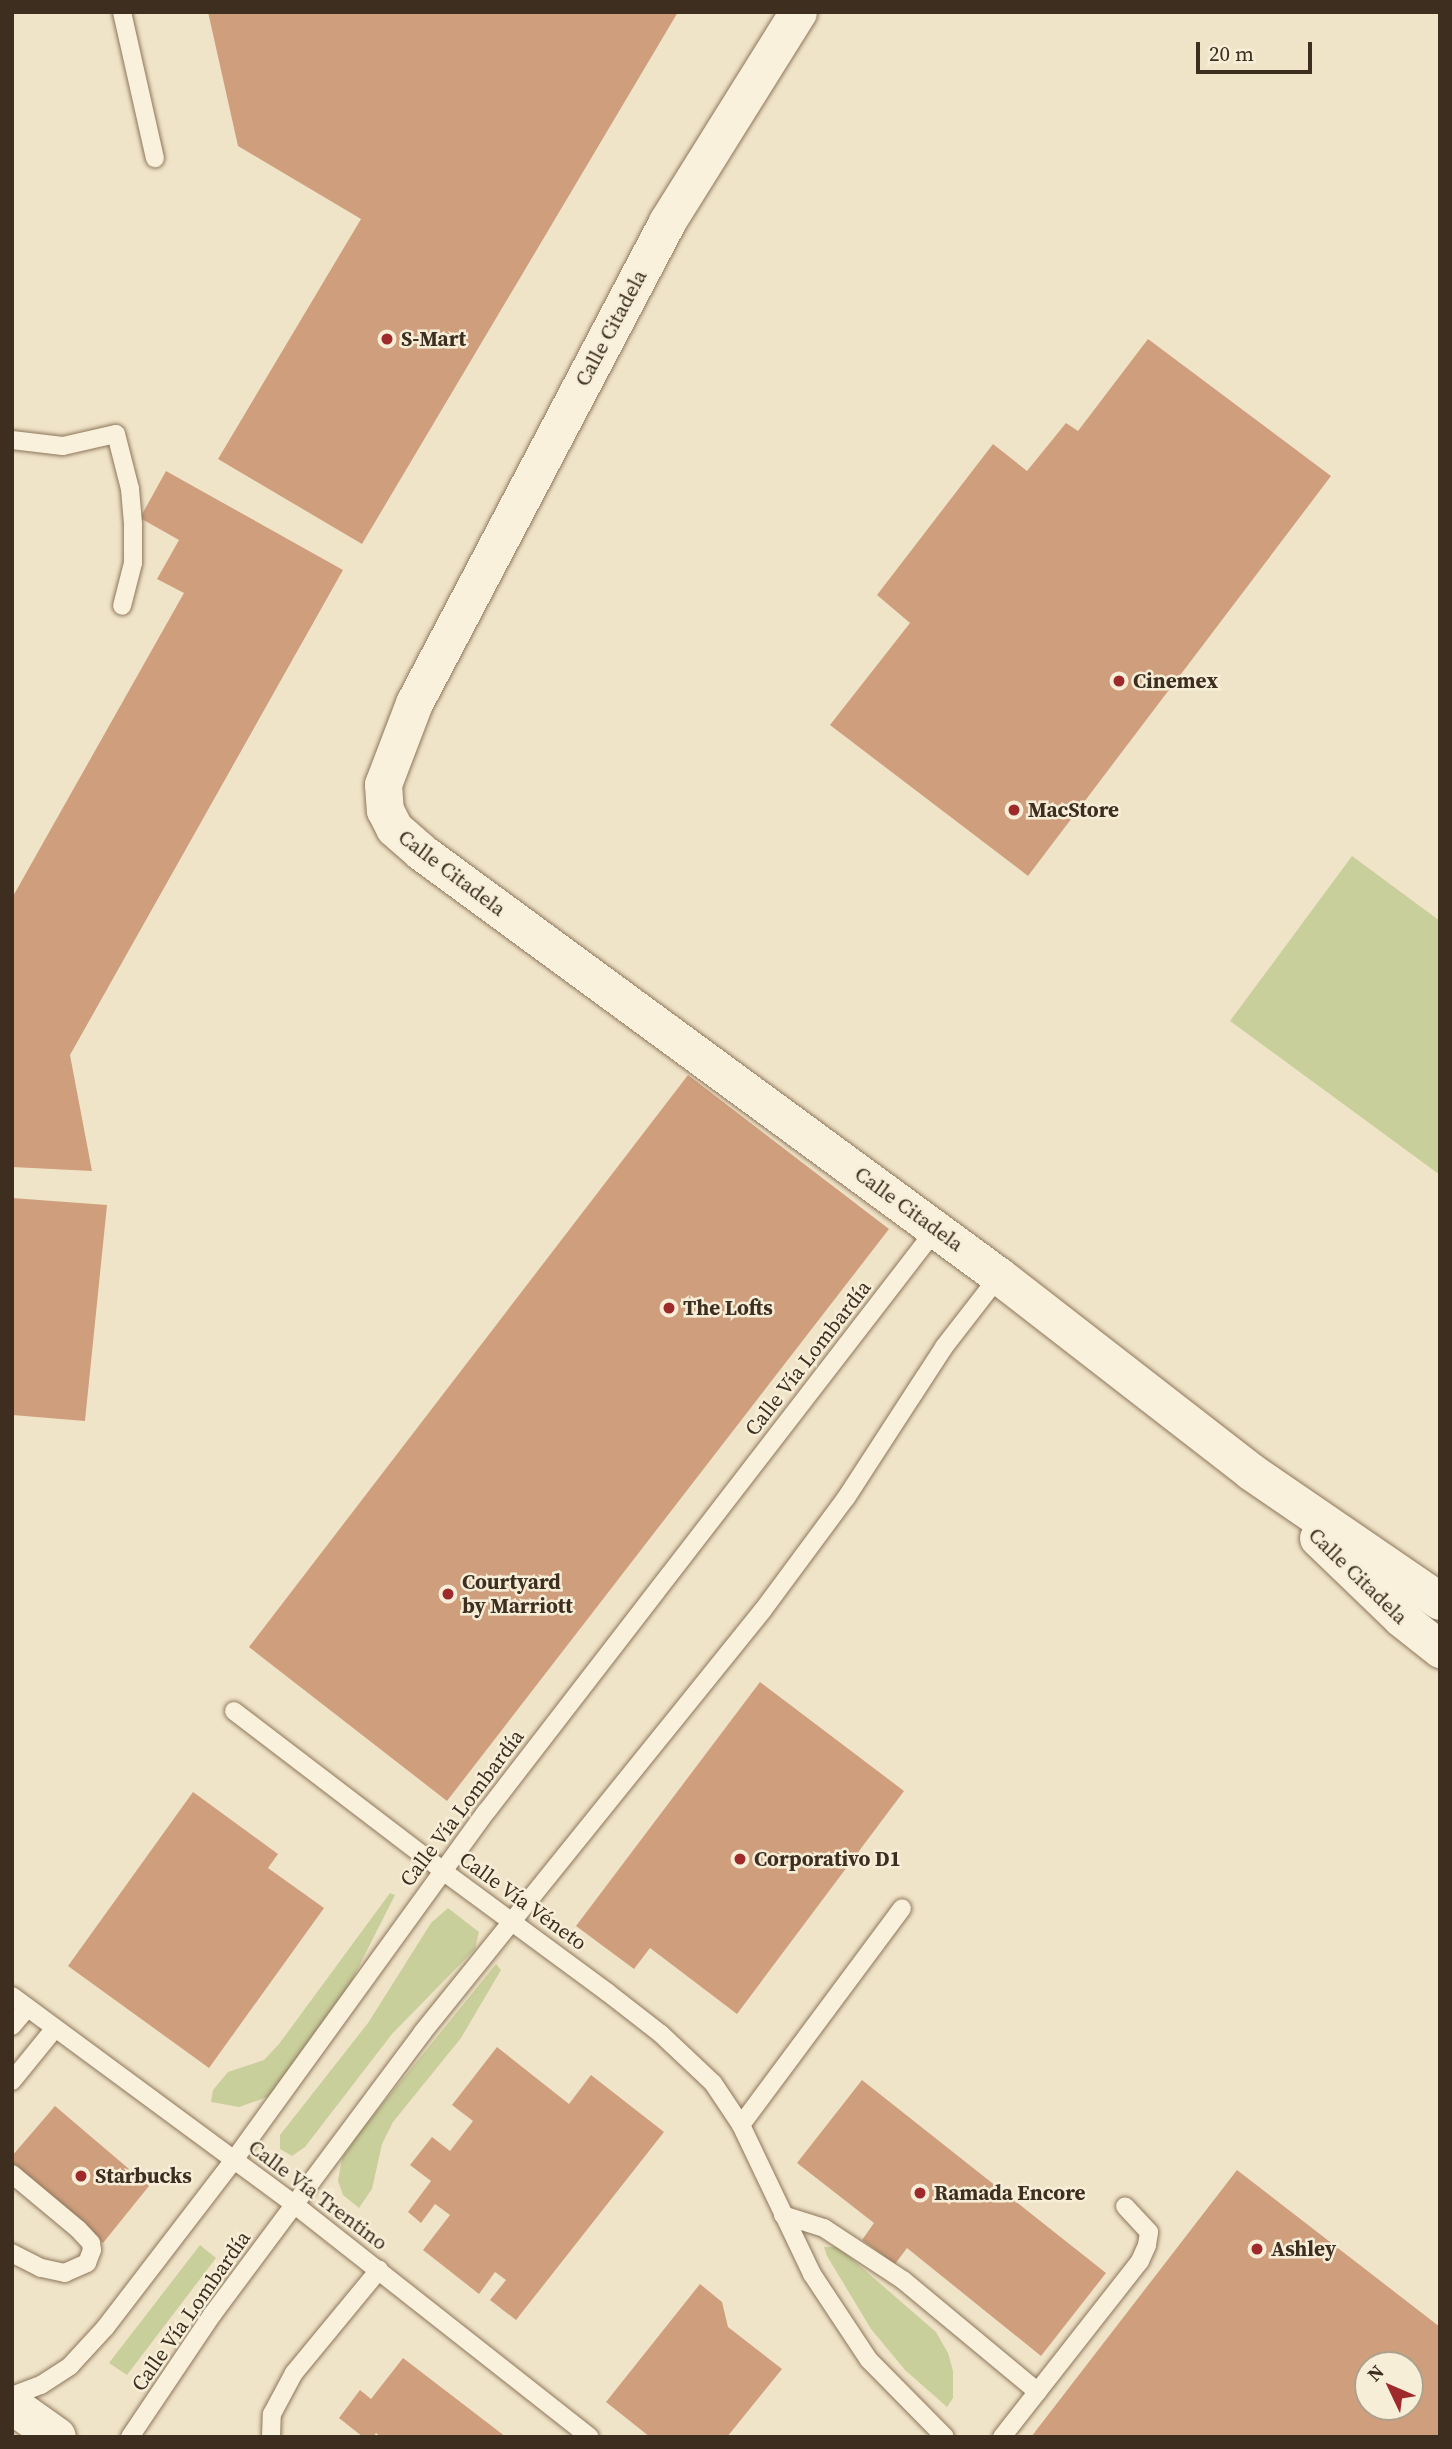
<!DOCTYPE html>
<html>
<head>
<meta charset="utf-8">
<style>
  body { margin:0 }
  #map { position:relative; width:1452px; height:2449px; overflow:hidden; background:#f0e4c8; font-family:"Source Serif 4",serif }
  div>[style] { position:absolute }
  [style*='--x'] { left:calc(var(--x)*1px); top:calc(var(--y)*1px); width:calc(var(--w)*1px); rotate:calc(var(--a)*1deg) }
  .green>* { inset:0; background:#c9cf9b }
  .building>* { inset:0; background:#cf9f7d }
  .roads { filter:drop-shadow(0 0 2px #8d765c) drop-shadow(0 0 2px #8d765c) }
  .lane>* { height:18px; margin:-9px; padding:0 9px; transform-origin:9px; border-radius:9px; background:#faf1dc }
  .street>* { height:37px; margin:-18.5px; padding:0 18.5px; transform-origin:18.5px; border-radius:18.5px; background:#faf1dc }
  .secondary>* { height:38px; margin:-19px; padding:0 19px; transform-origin:19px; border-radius:19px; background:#faf1dc }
  .dots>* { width:19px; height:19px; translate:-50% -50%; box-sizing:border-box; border:4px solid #f7eed8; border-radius:50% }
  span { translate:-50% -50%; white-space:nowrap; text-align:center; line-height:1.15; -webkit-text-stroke:5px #f7eed8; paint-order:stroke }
  .street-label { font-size:21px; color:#3d2e20 }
  .poi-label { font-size:21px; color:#3d2e20; font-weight:700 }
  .left { translate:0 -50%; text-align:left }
  .frame { position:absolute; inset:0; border:14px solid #3d2e20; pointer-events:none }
  .north { position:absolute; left:1354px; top:2351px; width:70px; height:70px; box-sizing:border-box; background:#f7eed8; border:2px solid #ada18e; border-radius:50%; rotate:314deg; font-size:19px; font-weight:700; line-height:28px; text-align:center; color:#3d2e20 }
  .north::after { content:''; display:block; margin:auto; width:24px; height:32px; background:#9e2a2b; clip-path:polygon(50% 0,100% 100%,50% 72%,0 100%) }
  .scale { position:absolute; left:1196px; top:42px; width:116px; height:32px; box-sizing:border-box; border:4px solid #3d2e20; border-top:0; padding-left:9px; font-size:21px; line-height:24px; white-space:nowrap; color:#3d2e20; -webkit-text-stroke:5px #f7eed8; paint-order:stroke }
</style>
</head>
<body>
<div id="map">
  <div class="green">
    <i style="clip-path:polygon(1352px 856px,1440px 921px,1440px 1175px,1230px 1021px)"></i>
    <i style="clip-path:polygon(390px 1893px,395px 1895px,350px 1984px,270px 2096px,239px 2107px,211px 2102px,213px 2090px,228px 2072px,264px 2060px,279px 2044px)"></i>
    <i style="clip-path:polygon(448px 1908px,479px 1932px,475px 1949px,392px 2034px,305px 2147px,292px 2156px,280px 2149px,280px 2135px,368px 2023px,431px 1923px)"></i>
    <i style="clip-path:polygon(496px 1964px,501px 1970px,461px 2038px,393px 2122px,382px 2144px,372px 2189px,359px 2208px,343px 2195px,338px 2181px,342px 2158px,359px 2133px)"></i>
    <i style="clip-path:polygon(200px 2245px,216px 2258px,127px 2375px,109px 2363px)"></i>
    <i style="clip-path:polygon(824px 2247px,838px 2247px,936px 2332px,948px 2353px,953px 2371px,953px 2398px,947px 2407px,905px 2370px,871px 2329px,827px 2256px)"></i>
  </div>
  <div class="building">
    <i style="clip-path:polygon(208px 12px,678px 12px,362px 544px,218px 459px,361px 219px,238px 146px)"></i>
    <i style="clip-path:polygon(1148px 339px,1331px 476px,1028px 876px,830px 725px,910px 623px,877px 595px,993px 444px,1027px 471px,1066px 423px,1078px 431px)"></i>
    <i style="clip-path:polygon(166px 471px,343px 570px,70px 1055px,92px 1171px,12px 1167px,12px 898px,184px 593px,157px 579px,179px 540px,140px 518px)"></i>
    <i style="clip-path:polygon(688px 1075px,889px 1229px,447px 1801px,249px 1647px)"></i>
    <i style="clip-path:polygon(12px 1198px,107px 1205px,85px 1421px,12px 1415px)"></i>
    <i style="clip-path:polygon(760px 1682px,904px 1791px,737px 2014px,650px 1948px,634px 1969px,576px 1926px)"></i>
    <i style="clip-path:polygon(193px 1792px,278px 1854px,268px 1868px,324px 1908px,209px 2068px,68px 1966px)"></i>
    <i style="clip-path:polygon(497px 2047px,569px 2104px,591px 2075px,664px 2132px,516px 2320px,490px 2300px,506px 2280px,495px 2272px,479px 2294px,423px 2250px,450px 2215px,435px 2204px,421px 2223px,408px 2212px,431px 2181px,410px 2165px,432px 2137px,450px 2151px,473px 2121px,452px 2105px)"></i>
    <i style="clip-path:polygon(862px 2080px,1106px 2273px,1041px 2356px,907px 2248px,895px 2264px,862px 2240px,874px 2223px,797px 2163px)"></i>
    <i style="clip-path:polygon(55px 2106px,149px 2186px,103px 2243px,12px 2166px,12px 2156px)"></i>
    <i style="clip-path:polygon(evenodd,1237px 2170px,1440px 2327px,1440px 2437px,1031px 2437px,1237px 2170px,1368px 2365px,1410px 2365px,1410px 2407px,1368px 2407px,1368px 2365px)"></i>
    <i style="clip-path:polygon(700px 2284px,722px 2302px,728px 2327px,782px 2369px,727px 2437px,650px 2437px,606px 2402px)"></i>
    <i style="clip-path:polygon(403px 2358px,506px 2437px,381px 2437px,376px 2433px,373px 2437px,363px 2437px,339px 2418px,360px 2390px,371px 2399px)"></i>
  </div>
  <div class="roads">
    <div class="lane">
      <i style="--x:122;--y:12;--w:150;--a:77.3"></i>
      <i style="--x:12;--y:440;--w:51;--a:6.7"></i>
      <i style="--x:63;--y:446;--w:54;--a:-12.8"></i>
      <i style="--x:116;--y:434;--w:57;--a:75.7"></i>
      <i style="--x:130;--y:489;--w:36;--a:85"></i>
      <i style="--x:133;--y:525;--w:38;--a:90"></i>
      <i style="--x:133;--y:563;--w:44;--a:104.3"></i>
      <i style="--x:234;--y:1711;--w:263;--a:37.4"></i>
      <i style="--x:443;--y:1871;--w:204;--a:36.4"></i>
      <i style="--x:607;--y:1992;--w:68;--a:37.9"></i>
      <i style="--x:661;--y:2034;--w:71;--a:43.3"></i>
      <i style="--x:713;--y:2083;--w:50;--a:56.3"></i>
      <i style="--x:741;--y:2125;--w:165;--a:64.5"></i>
      <i style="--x:812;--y:2274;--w:103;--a:56.5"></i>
      <i style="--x:869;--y:2360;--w:108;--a:45.4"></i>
      <i style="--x:12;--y:1996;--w:352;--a:36.4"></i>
      <i style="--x:295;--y:2205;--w:375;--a:38.2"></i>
      <i style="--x:12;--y:2026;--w:23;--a:-50"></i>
      <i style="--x:12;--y:2081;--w:68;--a:-50.9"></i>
      <i style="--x:741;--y:2125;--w:270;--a:-53.4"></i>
      <i style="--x:12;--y:2174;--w:86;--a:39.8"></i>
      <i style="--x:78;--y:2229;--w:19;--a:47"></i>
      <i style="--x:91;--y:2243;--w:7;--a:82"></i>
      <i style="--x:92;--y:2250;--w:14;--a:111"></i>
      <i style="--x:87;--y:2263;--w:24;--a:156"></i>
      <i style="--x:65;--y:2273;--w:25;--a:-168"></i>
      <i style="--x:41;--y:2268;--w:33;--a:-153"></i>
      <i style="--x:783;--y:2215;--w:43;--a:17.6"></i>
      <i style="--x:824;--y:2228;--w:95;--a:33.4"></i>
      <i style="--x:903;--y:2280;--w:175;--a:39.7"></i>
      <i style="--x:12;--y:2396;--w:31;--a:-21"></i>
      <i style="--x:41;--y:2385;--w:35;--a:-33"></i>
      <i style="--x:70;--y:2366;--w:52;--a:-47.4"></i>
      <i style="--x:105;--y:2328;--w:212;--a:-52.5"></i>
      <i style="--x:234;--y:2160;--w:431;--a:-54.1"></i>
      <i style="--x:487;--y:1811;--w:735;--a:-52.35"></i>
      <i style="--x:130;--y:2437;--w:147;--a:-56.1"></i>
      <i style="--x:212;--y:2315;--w:352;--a:-53.3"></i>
      <i style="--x:422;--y:2033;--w:543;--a:-51.13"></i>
      <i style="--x:763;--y:1610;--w:139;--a:-53.5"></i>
      <i style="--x:846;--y:1498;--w:180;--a:-57"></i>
      <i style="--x:944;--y:1347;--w:90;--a:-52.2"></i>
      <i style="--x:271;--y:2437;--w:23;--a:-88"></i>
      <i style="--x:272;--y:2414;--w:47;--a:-61.8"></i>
      <i style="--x:294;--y:2373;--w:134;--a:-50.5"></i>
      <i style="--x:1002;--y:2437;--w:224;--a:-51.9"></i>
      <i style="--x:1140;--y:2261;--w:17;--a:-66"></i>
      <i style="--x:1147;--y:2245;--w:13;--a:-81"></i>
      <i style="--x:1149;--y:2232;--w:35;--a:-133"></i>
    </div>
    <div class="street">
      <i style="--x:798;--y:12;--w:248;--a:122"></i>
      <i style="--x:667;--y:222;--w:543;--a:117.74"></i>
      <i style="--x:414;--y:703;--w:87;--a:110.9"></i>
      <i style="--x:383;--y:784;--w:26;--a:86"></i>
      <i style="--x:385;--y:810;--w:20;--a:63"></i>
      <i style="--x:394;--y:828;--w:35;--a:41"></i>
      <i style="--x:420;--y:851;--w:718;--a:36.28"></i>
      <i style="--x:999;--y:1276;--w:318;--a:37.8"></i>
      <i style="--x:1250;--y:1471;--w:230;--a:34.4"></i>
      <i style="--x:1318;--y:1538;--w:115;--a:43.9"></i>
      <i style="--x:1401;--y:1618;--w:50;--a:38.5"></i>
    </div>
    <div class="secondary">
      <i style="--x:12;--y:2405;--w:55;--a:35.4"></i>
    </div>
  </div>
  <div class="dots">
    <i style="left:387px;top:339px;background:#9e2a2b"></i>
    <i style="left:1119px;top:681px;background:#9e2a2b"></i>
    <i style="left:1014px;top:810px;background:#9e2a2b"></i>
    <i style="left:669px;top:1308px;background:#9e2a2b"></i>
    <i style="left:448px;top:1594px;background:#9e2a2b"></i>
    <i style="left:740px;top:1859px;background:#9e2a2b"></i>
    <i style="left:81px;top:2176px;background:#9e2a2b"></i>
    <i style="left:920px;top:2193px;background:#9e2a2b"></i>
    <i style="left:1257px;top:2249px;background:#9e2a2b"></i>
  </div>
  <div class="street-label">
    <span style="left:611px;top:328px;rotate:-62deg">Calle Citadela</span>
    <span style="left:452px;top:873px;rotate:37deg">Calle Citadela</span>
    <span style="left:909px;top:1209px;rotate:36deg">Calle Citadela</span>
    <span style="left:808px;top:1358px;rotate:-52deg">Calle Vía Lombardía</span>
    <span style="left:1358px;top:1576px;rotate:44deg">Calle Citadela</span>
    <span style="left:462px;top:1808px;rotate:-53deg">Calle Vía Lombardía</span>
    <span style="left:523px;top:1901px;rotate:36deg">Calle Vía Véneto</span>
    <span style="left:318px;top:2195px;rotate:37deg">Calle Vía Trentino</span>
    <span style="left:191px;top:2311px;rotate:-55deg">Calle Vía Lombardía</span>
  </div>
  <div class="poi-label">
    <span class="left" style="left:401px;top:339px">S-Mart</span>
    <span class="left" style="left:1133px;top:681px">Cinemex</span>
    <span class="left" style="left:1028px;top:810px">MacStore</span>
    <span class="left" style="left:683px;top:1308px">The Lofts</span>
    <span class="left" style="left:462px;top:1594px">Courtyard<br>by Marriott</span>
    <span class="left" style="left:754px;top:1859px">Corporativo D1</span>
    <span class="left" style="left:95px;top:2176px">Starbucks</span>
    <span class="left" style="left:934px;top:2193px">Ramada Encore</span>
    <span class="left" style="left:1271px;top:2249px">Ashley</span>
  </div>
  <div class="frame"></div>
  <div class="north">N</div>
  <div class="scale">20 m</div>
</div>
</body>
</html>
